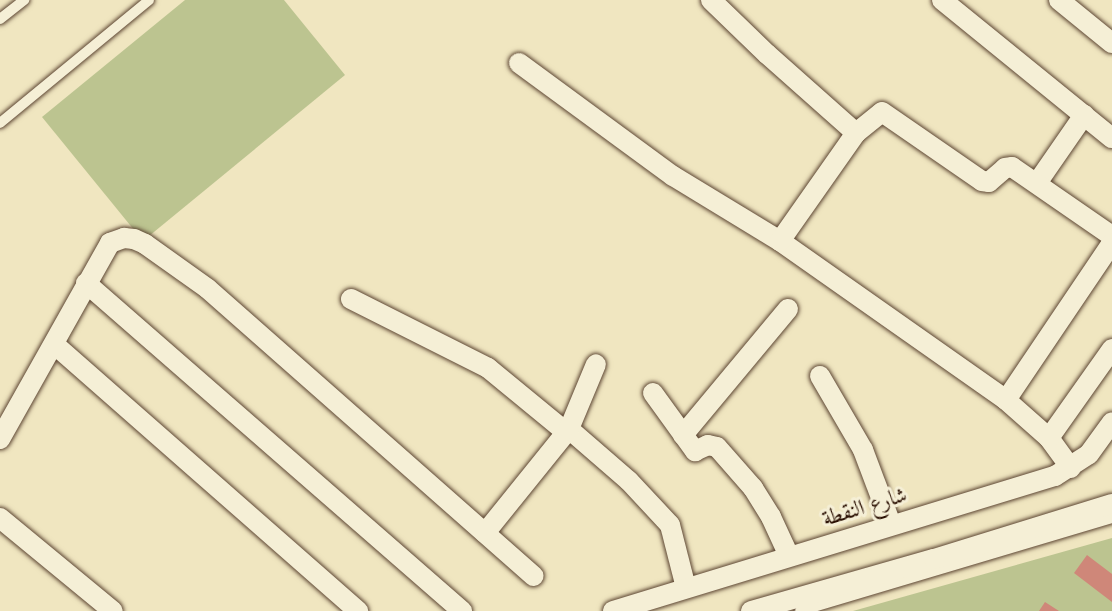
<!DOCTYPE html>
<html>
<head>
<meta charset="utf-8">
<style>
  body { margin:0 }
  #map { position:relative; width:1112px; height:611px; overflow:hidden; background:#f0e6c0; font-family:"Old Standard TT",Amiri,serif }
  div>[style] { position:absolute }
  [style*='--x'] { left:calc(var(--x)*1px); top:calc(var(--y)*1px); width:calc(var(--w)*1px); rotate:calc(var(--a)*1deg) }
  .green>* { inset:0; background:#bcc490 }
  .building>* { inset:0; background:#cf8779 }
  .roads { filter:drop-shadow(0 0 2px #5c4532) drop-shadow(0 0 2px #5c4532) }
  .lane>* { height:10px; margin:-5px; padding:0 5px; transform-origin:5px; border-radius:5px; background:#f5efd6 }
  .street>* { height:20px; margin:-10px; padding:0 10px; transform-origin:10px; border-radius:10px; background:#f5efd6 }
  span { translate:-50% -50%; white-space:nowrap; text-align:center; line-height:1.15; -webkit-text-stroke:6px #f5efd6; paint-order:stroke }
  .street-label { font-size:22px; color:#2a0f02 }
</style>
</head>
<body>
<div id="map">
  <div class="green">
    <i style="clip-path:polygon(185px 0,284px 0,345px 75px,143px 241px,42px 117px)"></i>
    <i style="clip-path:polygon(1112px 538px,1112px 611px,853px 611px)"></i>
  </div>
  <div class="building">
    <i style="clip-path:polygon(1087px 555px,1112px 574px,1112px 602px,1074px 573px)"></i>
    <i style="clip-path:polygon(1045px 602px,1059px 611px,1039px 611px)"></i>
  </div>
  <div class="roads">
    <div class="lane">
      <i style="--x:0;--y:19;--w:31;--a:-38"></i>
      <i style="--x:0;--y:123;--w:193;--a:-39.5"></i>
      <i style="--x:800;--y:611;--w:326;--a:-16.6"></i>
    </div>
    <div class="street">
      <i style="--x:711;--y:0;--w:78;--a:44"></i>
      <i style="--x:767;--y:54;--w:119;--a:41.6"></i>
      <i style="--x:942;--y:0;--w:219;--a:39.1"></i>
      <i style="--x:1059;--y:0;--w:68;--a:39.1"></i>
      <i style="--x:519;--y:63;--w:191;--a:36.3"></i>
      <i style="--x:673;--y:176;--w:125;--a:31.3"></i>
      <i style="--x:780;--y:241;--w:276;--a:35.1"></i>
      <i style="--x:1006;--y:400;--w:57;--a:41.5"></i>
      <i style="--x:1049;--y:438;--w:37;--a:54"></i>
      <i style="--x:1037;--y:183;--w:83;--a:-55.3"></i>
      <i style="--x:780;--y:241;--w:132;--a:-54.9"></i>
      <i style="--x:856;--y:133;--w:33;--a:-39"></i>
      <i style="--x:882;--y:112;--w:121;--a:34.6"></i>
      <i style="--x:982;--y:181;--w:7;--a:8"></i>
      <i style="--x:989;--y:182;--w:21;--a:-41"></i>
      <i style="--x:1005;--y:168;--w:7;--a:-8"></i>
      <i style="--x:1012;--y:167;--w:121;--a:34.6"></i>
      <i style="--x:86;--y:283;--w:499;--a:41.1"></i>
      <i style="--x:351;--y:299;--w:153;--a:26.7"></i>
      <i style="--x:488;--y:368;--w:102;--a:39.4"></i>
      <i style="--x:54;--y:344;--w:405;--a:41.3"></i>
      <i style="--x:820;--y:376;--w:86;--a:59.8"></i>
      <i style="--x:863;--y:450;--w:79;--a:69.3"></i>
      <i style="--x:653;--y:393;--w:72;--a:54.1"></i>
      <i style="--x:695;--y:451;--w:14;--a:-25"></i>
      <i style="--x:708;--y:445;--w:9;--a:13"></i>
      <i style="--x:717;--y:447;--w:55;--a:48.7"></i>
      <i style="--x:753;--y:488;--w:34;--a:58"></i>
      <i style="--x:771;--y:517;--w:43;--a:65.2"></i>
      <i style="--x:1006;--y:400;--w:189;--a:-56"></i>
      <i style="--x:569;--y:429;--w:79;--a:40.9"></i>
      <i style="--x:629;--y:481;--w:60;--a:47"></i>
      <i style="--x:670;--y:525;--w:65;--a:75.7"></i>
      <i style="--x:683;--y:435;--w:164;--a:-50.2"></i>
      <i style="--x:1049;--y:438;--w:109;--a:-54.7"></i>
      <i style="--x:0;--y:439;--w:225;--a:-60.7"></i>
      <i style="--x:110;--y:243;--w:15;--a:-20"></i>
      <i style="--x:124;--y:238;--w:10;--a:6"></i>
      <i style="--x:134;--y:239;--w:12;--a:24"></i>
      <i style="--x:145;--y:244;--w:77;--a:35.5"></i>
      <i style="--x:208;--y:289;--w:434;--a:41.4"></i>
      <i style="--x:0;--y:518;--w:146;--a:39.5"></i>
      <i style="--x:485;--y:533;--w:134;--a:-51.1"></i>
      <i style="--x:569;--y:429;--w:70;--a:-67.4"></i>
      <i style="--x:613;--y:611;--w:462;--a:-17"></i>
      <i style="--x:1055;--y:476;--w:40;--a:-32.9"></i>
      <i style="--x:1089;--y:454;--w:39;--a:-54"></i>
      <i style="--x:751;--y:611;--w:190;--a:-15.9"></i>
      <i style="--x:934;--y:559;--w:186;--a:-17.2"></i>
    </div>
  </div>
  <div class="street-label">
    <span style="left:865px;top:508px;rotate:-17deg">شارع النقطة</span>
  </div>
</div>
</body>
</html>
